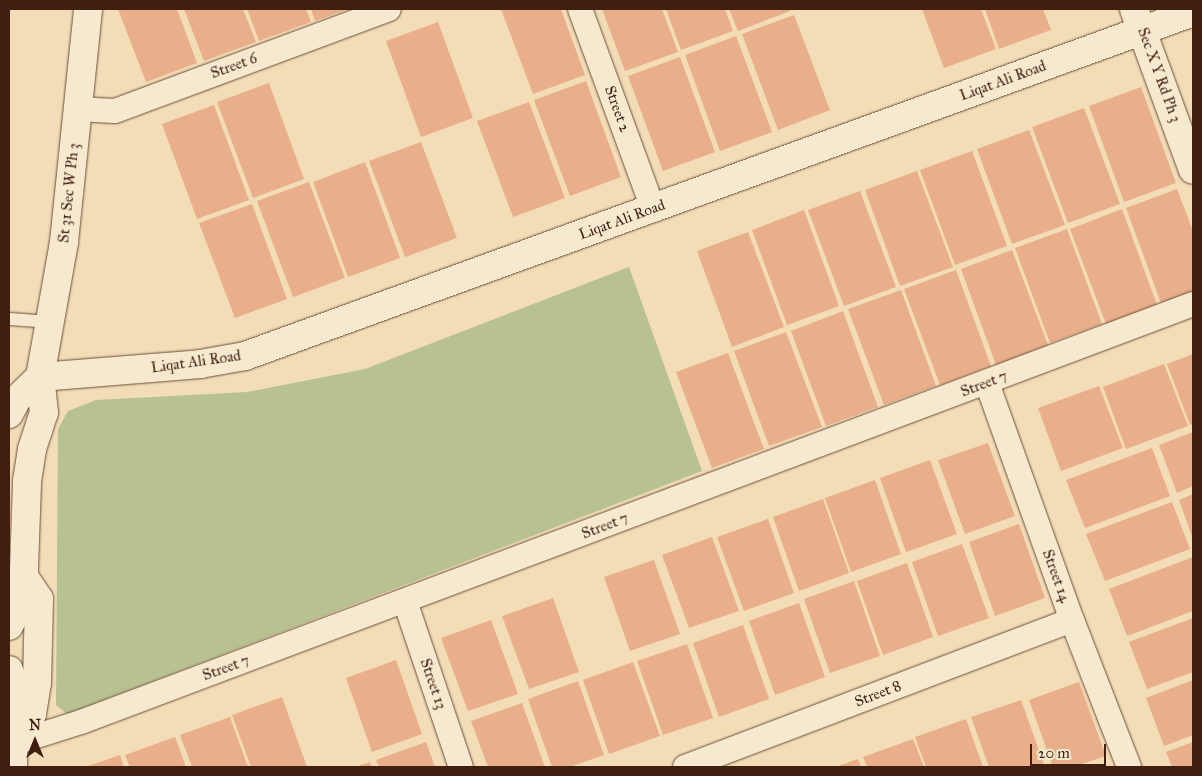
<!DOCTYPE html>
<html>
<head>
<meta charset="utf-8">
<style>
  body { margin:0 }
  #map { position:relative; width:1202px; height:776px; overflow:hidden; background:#f2ddb7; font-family:"IM FELL Great Primer",serif }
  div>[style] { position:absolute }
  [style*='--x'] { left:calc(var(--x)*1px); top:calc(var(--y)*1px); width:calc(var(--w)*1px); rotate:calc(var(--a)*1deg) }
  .green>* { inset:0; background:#b8c290 }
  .building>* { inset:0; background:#e8af8a }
  .roads { filter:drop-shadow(0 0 1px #6c4e3a) drop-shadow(0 0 1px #6c4e3a) }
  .service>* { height:12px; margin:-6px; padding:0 6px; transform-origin:6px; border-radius:6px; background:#f7e9d0 }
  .minor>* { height:24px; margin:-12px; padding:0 12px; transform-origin:12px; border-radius:12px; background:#f7e9d0 }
  .tertiary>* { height:28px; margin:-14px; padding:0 14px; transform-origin:14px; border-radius:14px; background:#f7e9d0 }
  .secondary>* { height:28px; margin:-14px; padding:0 14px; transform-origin:14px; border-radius:14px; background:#f7e9d0 }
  span { translate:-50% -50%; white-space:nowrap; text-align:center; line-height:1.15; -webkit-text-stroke:4px #f7e9d0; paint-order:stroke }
  .street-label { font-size:15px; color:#401f10 }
  .frame { position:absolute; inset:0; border:10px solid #401f10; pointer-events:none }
  .north { position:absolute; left:10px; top:716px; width:50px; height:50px; -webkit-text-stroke:4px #f7e9d0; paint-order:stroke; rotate:0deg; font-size:14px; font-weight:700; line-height:20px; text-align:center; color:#401f10 }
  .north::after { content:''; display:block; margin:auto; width:18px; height:22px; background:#401f10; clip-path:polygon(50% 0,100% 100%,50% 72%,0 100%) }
  .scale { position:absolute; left:1030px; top:744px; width:76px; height:22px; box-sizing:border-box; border:2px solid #401f10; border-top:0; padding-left:6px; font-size:15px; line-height:18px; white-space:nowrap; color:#401f10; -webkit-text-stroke:4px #f7e9d0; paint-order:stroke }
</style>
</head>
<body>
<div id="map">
  <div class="green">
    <i style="clip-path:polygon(629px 267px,702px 471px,67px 714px,56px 705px,58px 429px,68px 411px,96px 400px,247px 392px,365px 369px)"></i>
  </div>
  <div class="building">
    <i style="clip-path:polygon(118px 9px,177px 9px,197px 63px,146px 82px)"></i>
    <i style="clip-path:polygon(184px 9px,243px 9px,256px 42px,204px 61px)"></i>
    <i style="clip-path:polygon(247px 9px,306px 9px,311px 22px,259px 41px)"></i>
    <i style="clip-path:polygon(311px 9px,348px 9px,315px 21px)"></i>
    <i style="clip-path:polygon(501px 9px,561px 9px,585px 75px,533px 94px)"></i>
    <i style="clip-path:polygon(602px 9px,662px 9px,678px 52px,625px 71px)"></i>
    <i style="clip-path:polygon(666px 9px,725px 9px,733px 31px,681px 50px)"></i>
    <i style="clip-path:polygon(729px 9px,789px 9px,790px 11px,738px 31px)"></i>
    <i style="clip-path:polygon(922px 9px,981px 9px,996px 49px,944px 68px)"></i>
    <i style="clip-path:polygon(985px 9px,1043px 9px,1051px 30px,999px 49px)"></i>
    <i style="clip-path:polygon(794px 15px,830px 110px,778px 130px,742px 34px)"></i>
    <i style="clip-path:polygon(438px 22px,473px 118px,421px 137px,386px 41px)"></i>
    <i style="clip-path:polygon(736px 36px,772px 132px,720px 151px,685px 55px)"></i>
    <i style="clip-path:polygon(680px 57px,715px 152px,663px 171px,628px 76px)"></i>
    <i style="clip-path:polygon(586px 81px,621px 177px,570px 196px,534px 100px)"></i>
    <i style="clip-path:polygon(269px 83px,304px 179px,253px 198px,217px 102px)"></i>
    <i style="clip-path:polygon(1141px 87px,1176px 183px,1124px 202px,1089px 106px)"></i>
    <i style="clip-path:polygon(529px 102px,565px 198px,513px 217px,477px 121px)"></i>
    <i style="clip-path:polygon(214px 105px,249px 200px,197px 219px,162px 124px)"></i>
    <i style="clip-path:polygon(1084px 108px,1120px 204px,1068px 223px,1032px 127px)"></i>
    <i style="clip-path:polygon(1029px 130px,1065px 225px,1012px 244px,977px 149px)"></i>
    <i style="clip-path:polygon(421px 142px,457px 238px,405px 257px,369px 161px)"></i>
    <i style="clip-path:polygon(972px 151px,1007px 246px,955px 265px,920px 170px)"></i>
    <i style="clip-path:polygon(365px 162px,400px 258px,348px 277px,313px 182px)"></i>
    <i style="clip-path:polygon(917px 171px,953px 267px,900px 286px,865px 190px)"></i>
    <i style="clip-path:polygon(309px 182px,345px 278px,293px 297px,257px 201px)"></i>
    <i style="clip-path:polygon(1177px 189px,1193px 231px,1193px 291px,1161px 303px,1126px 208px)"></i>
    <i style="clip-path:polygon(860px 191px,896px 287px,844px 306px,808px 210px)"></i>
    <i style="clip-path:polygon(252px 204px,287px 299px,235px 318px,199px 223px)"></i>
    <i style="clip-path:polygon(1122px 209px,1157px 305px,1106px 324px,1070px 229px)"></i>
    <i style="clip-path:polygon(804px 210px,839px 306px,787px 325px,752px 230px)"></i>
    <i style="clip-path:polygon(1067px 229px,1102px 324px,1050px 343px,1015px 248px)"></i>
    <i style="clip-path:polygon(748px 232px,784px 327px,732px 347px,697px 251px)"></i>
    <i style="clip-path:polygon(1012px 250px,1048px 345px,996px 365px,961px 269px)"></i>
    <i style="clip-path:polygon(956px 270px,991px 366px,940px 385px,904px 289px)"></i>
    <i style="clip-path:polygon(901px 290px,936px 386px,884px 405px,848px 309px)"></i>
    <i style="clip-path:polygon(843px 311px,878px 407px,826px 426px,791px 331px)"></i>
    <i style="clip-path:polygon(786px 332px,822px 427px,769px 446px,734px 351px)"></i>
    <i style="clip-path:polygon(728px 353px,764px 449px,712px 468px,676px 372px)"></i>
    <i style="clip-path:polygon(1193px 354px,1193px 424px,1190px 425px,1167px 364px)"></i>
    <i style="clip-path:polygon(1164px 364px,1188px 426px,1126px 449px,1103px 387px)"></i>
    <i style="clip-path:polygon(1099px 386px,1123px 448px,1061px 471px,1038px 408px)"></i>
    <i style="clip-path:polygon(1193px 432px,1193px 486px,1177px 493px,1159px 445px)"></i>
    <i style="clip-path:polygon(988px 443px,1015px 516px,965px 534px,938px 460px)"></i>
    <i style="clip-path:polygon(1152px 448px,1170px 496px,1085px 528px,1066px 480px)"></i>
    <i style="clip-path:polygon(930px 460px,957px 534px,906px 552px,880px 478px)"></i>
    <i style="clip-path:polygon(875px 480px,901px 554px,851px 572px,825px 498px)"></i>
    <i style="clip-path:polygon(1193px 494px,1193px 539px,1179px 500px)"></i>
    <i style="clip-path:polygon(823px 499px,849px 573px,799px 591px,773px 517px)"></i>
    <i style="clip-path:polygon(1172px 502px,1190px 549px,1105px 581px,1086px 534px)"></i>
    <i style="clip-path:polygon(768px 519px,794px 593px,744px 611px,717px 537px)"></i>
    <i style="clip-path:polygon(1019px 524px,1045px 598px,995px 616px,969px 542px)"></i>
    <i style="clip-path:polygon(712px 537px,739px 611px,689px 628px,662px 555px)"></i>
    <i style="clip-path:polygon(962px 544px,989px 618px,938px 636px,912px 562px)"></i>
    <i style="clip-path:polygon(1193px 557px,1193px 611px,1127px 636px,1109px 589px)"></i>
    <i style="clip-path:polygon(654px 560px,680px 634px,630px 651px,604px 577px)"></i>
    <i style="clip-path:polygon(907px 563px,933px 637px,883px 655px,857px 581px)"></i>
    <i style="clip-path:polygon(854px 581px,880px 656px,830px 673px,804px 599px)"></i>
    <i style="clip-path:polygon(553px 598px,579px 672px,529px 689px,502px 616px)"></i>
    <i style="clip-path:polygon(799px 603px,825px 677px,775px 695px,749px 621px)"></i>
    <i style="clip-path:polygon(1193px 618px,1193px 672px,1147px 689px,1129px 642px)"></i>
    <i style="clip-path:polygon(491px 620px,518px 694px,468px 711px,441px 638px)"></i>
    <i style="clip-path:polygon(743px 625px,769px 699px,719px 717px,693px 643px)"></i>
    <i style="clip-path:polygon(687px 644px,713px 718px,663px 735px,637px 661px)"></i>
    <i style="clip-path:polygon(396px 660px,422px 734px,372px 752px,346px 678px)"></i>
    <i style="clip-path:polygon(633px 662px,660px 736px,609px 754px,583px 680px)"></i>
    <i style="clip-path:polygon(1193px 680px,1193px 735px,1164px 746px,1146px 698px)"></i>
    <i style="clip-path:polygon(578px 681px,604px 755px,570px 767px,552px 767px,528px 699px)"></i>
    <i style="clip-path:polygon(1079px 682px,1106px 756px,1073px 767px,1053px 767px,1029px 700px)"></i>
    <i style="clip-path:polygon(282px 697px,307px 767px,251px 767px,232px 715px)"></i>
    <i style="clip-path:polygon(1021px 700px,1045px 767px,989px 767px,971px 717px)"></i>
    <i style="clip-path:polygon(522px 703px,545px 767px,488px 767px,471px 721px)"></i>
    <i style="clip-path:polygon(230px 717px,248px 767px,192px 767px,180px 735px)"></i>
    <i style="clip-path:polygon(966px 719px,983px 767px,926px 767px,915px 737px)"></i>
    <i style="clip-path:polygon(175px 737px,186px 767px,130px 767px,125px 755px)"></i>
    <i style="clip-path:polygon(913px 739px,924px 767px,867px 767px,863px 757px)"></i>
    <i style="clip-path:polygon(426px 742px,435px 767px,379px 767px,376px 760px)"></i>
    <i style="clip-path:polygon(1193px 742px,1193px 767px,1172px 767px,1166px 752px)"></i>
    <i style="clip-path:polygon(120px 755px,124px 767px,85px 767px)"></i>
    <i style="clip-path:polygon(858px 759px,861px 767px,835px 767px)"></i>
    <i style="clip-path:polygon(370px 762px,372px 767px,355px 767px)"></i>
  </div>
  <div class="roads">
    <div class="service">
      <i style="--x:9;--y:319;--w:42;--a:4.1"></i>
    </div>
    <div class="minor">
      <i style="--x:580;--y:9;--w:213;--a:69.9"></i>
      <i style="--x:77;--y:109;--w:38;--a:3"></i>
      <i style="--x:115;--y:111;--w:292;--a:-20.4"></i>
      <i style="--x:987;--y:383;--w:252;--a:70.3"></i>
      <i style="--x:1072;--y:620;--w:158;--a:68.8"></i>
      <i style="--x:405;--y:601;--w:175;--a:71.4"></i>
      <i style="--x:15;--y:743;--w:69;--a:-17.7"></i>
      <i style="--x:81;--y:722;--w:1188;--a:-20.6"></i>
      <i style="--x:685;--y:767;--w:414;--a:-20.8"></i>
    </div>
    <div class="tertiary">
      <i style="--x:1134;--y:9;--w:171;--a:69.9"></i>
      <i style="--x:40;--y:377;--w:161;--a:-4.6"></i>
      <i style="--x:200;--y:364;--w:46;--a:-10.1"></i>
      <i style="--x:245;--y:356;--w:1008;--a:-19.94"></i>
    </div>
    <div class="secondary">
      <i style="--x:9;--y:414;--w:17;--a:-62"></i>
      <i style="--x:17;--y:399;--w:32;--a:-44"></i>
      <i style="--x:9;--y:626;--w:31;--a:-63"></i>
      <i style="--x:23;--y:598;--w:117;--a:-88"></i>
      <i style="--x:27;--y:481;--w:32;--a:-81"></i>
      <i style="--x:32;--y:449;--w:38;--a:-72"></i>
      <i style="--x:44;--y:413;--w:36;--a:-96"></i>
      <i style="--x:40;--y:377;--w:137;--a:-79.9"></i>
      <i style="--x:64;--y:242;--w:234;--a:-84.1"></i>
      <i style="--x:9;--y:670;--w:20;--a:72"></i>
      <i style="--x:15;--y:689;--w:78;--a:91.5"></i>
      <i style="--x:15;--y:737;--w:29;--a:-54"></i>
      <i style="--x:32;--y:714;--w:31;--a:-81"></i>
      <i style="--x:37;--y:683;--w:84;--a:-88.6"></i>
      <i style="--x:39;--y:599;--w:23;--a:-124"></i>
    </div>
  </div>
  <div class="street-label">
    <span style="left:234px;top:66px;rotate:-20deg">Street 6</span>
    <span style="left:1159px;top:75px;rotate:70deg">Sec X Y Rd Ph 3</span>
    <span style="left:1003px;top:81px;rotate:-20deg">Liqat Ali Road</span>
    <span style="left:617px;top:109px;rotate:70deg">Street 2</span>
    <span style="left:69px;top:193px;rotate:-84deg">St 31 Sec W Ph 3</span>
    <span style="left:622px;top:220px;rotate:-20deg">Liqat Ali Road</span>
    <span style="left:196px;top:362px;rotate:-8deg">Liqat Ali Road</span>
    <span style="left:984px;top:384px;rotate:-21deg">Street 7</span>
    <span style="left:605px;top:526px;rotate:-21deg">Street 7</span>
    <span style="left:1056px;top:576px;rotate:70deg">Street 14</span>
    <span style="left:226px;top:668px;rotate:-20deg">Street 7</span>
    <span style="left:433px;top:684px;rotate:71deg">Street 13</span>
    <span style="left:878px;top:694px;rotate:-21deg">Street 8</span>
  </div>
  <div class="frame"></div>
  <div class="north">N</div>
  <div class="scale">20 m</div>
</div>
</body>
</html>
